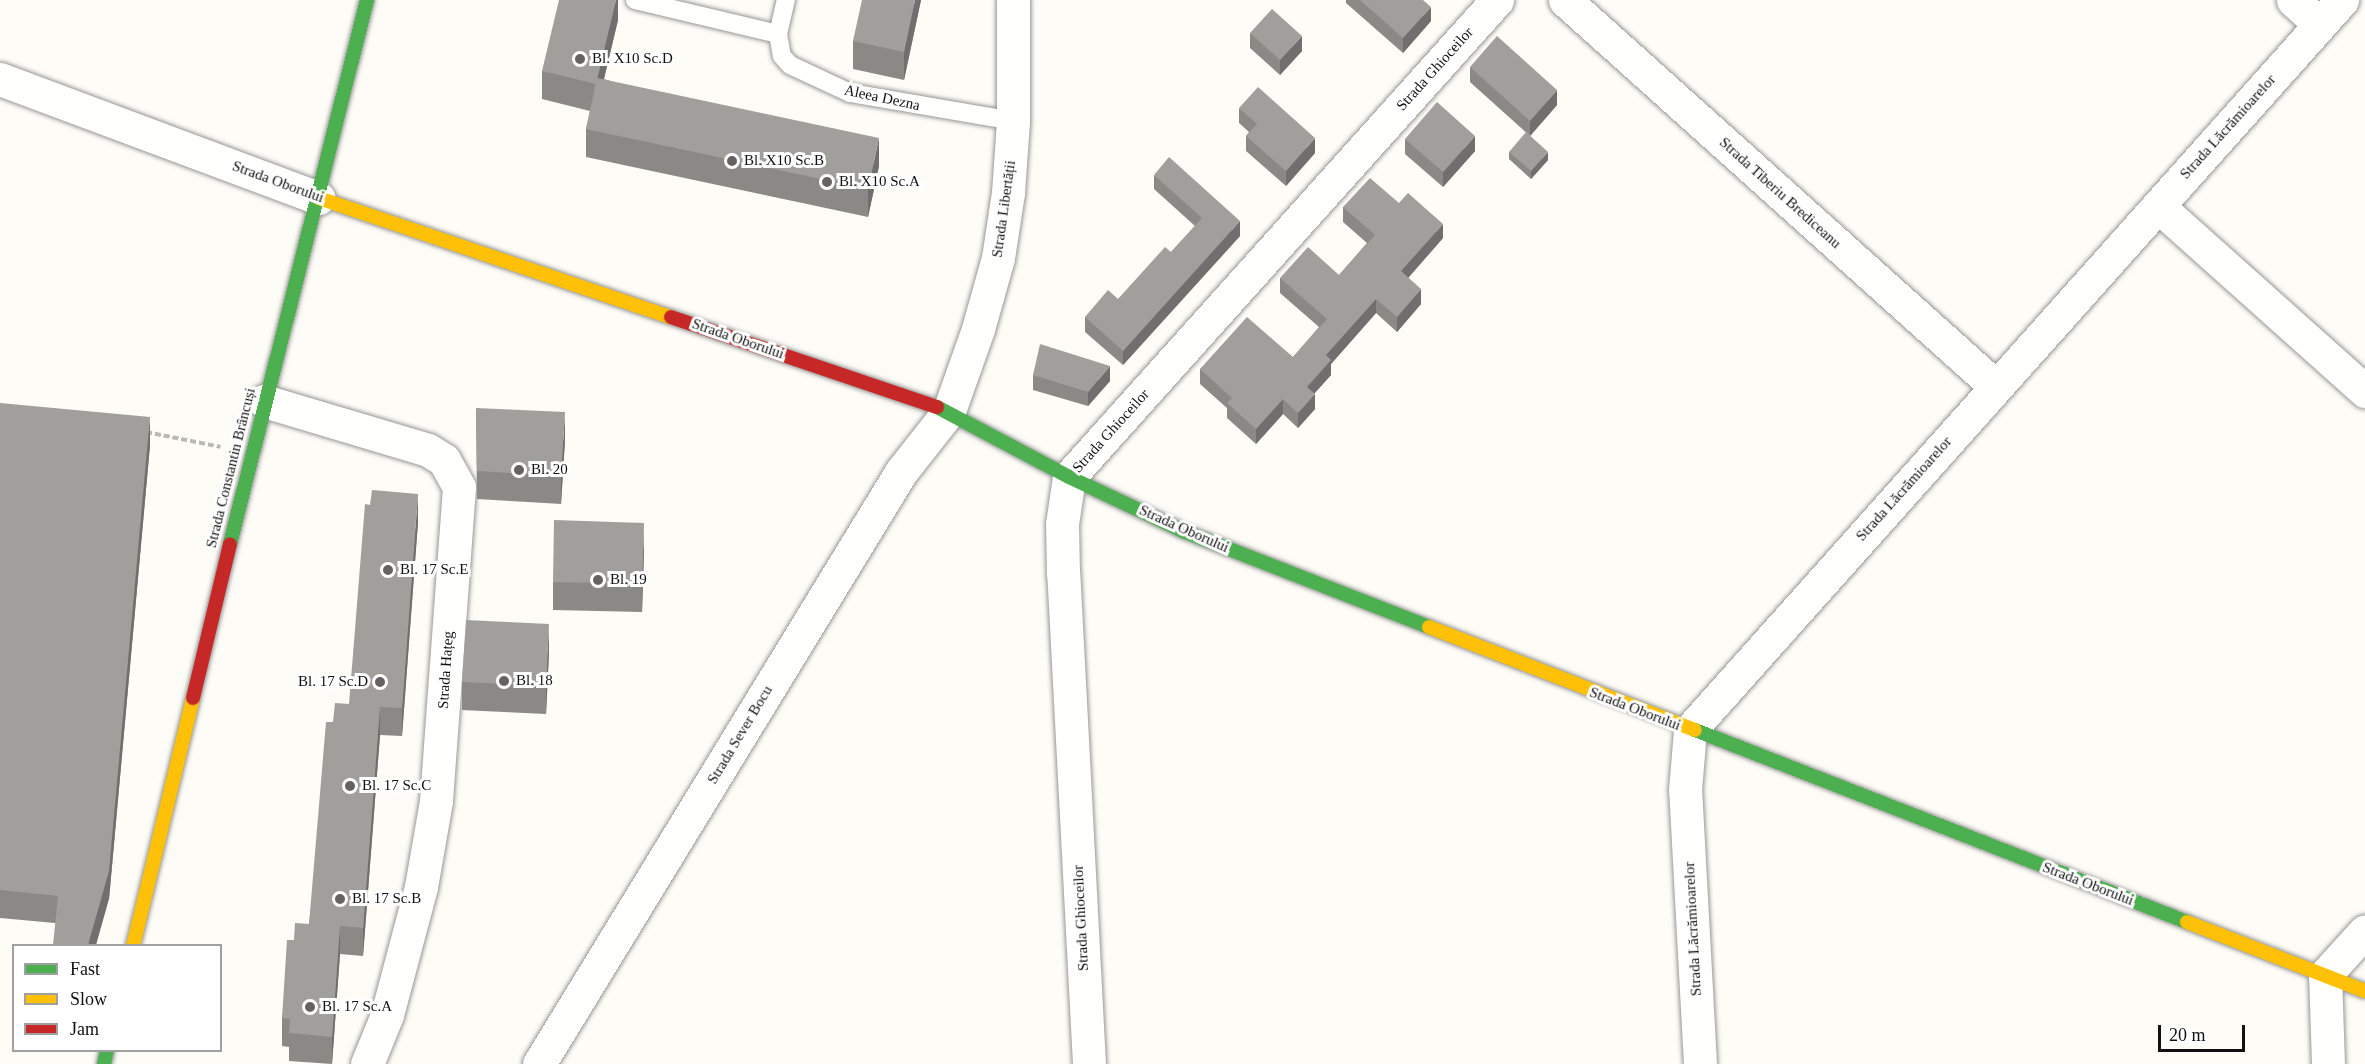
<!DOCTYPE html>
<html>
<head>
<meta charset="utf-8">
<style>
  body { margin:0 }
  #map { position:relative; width:2365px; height:1064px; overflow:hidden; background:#fdfcf7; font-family:Georgia,serif }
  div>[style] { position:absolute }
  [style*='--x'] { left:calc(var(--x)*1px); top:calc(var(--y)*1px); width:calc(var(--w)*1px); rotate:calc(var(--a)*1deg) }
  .path>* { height:4px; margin-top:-2px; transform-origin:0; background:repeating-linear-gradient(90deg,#b9b9b8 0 6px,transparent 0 9px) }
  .roads { filter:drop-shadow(0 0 2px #979795) drop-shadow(0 0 2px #979795) }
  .lane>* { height:18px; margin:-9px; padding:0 9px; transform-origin:9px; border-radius:9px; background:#fffffe }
  .street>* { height:33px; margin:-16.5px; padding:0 16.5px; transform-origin:16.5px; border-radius:16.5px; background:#fffffe }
  .fast>* { height:14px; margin:-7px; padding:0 7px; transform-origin:7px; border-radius:7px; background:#4caf50 }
  .slow>* { height:14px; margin:-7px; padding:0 7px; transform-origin:7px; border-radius:7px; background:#ffc107 }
  .jam>* { height:14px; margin:-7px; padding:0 7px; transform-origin:7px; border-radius:7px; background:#c62828 }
  .wall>* { inset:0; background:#8a8986 }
  .shaded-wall>* { inset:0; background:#716f6d }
  .building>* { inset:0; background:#a19f9c }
  .dots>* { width:16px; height:16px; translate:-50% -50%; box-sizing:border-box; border:3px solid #fff; border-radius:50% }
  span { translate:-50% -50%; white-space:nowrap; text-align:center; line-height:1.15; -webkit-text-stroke:6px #fff; paint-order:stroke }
  .poi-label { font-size:15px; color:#111 }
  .left { translate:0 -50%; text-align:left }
  .right { translate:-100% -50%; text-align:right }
  .street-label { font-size:15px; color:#111 }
  .legend { position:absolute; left:12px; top:944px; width:210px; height:108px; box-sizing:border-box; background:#fff; border:2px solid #a0a0a0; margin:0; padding:8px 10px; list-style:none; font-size:18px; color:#111 }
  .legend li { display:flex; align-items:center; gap:12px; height:30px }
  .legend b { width:30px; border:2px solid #a0a0a0 }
  .scale { position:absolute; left:2158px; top:1025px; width:87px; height:27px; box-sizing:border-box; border:3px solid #111; border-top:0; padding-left:8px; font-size:18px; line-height:21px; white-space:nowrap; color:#111; -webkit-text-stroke:4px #fff; paint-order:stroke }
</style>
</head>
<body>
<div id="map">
  <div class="path">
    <i style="--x:146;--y:432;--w:76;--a:11.3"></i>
  </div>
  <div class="roads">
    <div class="lane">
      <i style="--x:635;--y:0;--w:147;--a:13.4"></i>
      <i style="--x:778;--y:34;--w:22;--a:80"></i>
      <i style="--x:782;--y:56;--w:12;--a:48"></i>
      <i style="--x:790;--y:65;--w:66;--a:25"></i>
      <i style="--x:850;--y:93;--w:165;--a:9.7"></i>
      <i style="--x:778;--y:34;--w:35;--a:-77"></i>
    </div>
    <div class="street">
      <i style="--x:1565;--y:0;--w:578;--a:41.91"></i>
      <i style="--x:2293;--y:0;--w:36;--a:42"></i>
      <i style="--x:0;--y:79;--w:340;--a:20.5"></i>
      <i style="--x:2158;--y:206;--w:278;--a:41.8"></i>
      <i style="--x:264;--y:401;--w:171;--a:16.6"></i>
      <i style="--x:428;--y:450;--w:19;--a:32"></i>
      <i style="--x:444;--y:460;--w:31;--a:61"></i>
      <i style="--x:459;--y:487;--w:315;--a:94.2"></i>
      <i style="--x:436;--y:801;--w:87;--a:99.9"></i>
      <i style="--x:421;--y:887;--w:132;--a:104.9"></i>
      <i style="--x:387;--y:1015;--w:53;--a:112.2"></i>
      <i style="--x:539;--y:1064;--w:694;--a:-58.55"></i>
      <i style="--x:901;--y:472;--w:78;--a:-51.8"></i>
      <i style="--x:949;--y:411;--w:87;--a:-70.5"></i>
      <i style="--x:978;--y:329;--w:74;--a:-74.3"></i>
      <i style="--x:998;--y:258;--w:66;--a:-81.3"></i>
      <i style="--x:1008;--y:193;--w:72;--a:-86"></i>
      <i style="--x:1013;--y:121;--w:121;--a:-90"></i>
      <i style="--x:1089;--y:1064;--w:491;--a:-93"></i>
      <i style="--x:1063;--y:574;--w:50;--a:-91.1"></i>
      <i style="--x:1062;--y:524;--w:48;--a:-81.5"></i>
      <i style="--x:1069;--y:477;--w:641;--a:-48.1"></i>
      <i style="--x:1700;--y:1064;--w:274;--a:-93.1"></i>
      <i style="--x:1685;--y:790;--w:60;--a:-85.2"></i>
      <i style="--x:1690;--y:730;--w:979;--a:-48.23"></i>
      <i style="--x:2328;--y:1064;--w:89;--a:-91.9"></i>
      <i style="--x:2325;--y:975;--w:59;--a:-47.7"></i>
    </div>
    <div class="fast">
      <i style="--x:937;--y:407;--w:149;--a:27.9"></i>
      <i style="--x:1069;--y:477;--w:126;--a:25.3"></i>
      <i style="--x:1183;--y:531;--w:264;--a:21.3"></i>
      <i style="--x:230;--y:544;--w:561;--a:-75.86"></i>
      <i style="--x:1695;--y:730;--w:528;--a:21.32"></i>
      <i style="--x:104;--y:1064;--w:14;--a:-78"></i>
    </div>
    <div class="slow">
      <i style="--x:319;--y:198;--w:372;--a:18.7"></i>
      <i style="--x:1429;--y:627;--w:285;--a:21.2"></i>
      <i style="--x:2187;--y:922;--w:191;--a:21.2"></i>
      <i style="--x:133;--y:946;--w:255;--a:-76.4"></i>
    </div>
    <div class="jam">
      <i style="--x:671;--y:317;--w:281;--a:18.7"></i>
      <i style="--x:193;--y:698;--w:158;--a:-76.5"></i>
    </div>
  </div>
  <div class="wall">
    <i style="clip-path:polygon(618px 0,618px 20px,604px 79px,879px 166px,868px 217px,586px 157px,586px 129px,590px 111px,542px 99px,542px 71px)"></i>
    <i style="clip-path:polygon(921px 0,904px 80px,853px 69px,853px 41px)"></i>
    <i style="clip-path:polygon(1346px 0,1394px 0,1431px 21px,1403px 53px,1346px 3px)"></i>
    <i style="clip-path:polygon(1250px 33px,1302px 51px,1280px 75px,1250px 48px)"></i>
    <i style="clip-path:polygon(1470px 67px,1557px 105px,1530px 136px,1470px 82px)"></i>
    <i style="clip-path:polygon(1239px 108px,1315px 153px,1286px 186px,1246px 151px,1246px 136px,1249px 132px,1239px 123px)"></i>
    <i style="clip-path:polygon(1405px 139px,1475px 151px,1443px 187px,1405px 154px)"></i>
    <i style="clip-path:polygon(1509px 152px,1548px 160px,1531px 179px,1509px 159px)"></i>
    <i style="clip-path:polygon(1154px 175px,1240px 236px,1123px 365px,1085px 332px,1085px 317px,1118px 299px,1171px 252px,1195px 226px,1154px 189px)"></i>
    <i style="clip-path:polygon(1399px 203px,1443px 238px,1408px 278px,1421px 304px,1397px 332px,1376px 313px,1331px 364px,1331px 375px,1314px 393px,1315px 409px,1298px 428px,1283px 414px,1256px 444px,1227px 418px,1227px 408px,1200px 384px,1200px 369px,1293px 357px,1319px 327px,1280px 293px,1280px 278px,1339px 275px,1367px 243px,1343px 222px,1343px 207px)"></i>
    <i style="clip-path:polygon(1033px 375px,1110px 381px,1088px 406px,1033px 390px)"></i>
    <i style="clip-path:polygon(0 403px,150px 445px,109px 899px,55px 923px,0 918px)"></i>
    <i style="clip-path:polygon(476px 408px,565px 440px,561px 504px,477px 499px)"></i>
    <i style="clip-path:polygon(418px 522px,402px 736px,380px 735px,363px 956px,340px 954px,332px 1064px,289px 1061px,289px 1047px,282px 1046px,282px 1018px,294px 940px,309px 924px,333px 722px,349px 704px)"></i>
    <i style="clip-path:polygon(644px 550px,642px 612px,553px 610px,553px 582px)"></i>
    <i style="clip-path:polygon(549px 652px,546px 714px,462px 710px,462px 682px)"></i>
  </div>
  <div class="shaded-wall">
    <i style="clip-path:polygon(616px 0,618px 0,618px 20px,596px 112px,596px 84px)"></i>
    <i style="clip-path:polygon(915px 0,921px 0,904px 80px,904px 52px)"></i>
    <i style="clip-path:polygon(1431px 7px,1431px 21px,1403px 53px,1403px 38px)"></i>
    <i style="clip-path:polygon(1302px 36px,1302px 51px,1280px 75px,1280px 60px)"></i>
    <i style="clip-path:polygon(1557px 90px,1557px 105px,1530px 136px,1530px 121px)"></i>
    <i style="clip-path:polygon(1475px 136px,1475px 151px,1443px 187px,1443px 172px)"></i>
    <i style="clip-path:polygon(879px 138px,879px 166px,868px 217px,868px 189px)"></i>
    <i style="clip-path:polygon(1315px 138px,1315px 153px,1286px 186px,1286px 171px)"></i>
    <i style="clip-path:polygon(1548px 152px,1548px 160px,1531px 179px,1531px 171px)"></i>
    <i style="clip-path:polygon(1240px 221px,1240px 236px,1123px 365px,1123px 351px)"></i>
    <i style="clip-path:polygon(1443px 224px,1443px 238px,1401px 286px,1401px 271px)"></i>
    <i style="clip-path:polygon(1421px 289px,1421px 304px,1397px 332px,1397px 317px)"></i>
    <i style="clip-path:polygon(1376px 299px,1376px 313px,1331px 364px,1331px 375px,1307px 402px,1307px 387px,1326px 355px)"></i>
    <i style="clip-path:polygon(1110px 366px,1110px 381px,1088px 406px,1088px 392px)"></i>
    <i style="clip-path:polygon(1315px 394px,1315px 409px,1298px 428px,1298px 413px)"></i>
    <i style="clip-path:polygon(1283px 399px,1283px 414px,1256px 444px,1256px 429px)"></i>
    <i style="clip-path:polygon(565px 412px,565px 440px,561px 504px,561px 476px)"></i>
    <i style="clip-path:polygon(150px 417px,150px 445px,109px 899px,96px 945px,88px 945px)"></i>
    <i style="clip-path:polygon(418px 494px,418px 522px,402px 736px,402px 708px)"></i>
    <i style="clip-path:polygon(644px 523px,644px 550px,642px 612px,642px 584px)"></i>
    <i style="clip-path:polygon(549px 624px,549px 652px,546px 714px,546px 686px)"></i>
    <i style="clip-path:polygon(380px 707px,380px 735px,363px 956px,363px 928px)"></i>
    <i style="clip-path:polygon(340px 926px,340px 954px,332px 1064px,332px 1037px)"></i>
  </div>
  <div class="building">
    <i style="clip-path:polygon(559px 0,616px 0,596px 84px,542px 71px)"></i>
    <i style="clip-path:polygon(862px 0,915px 0,904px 52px,853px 41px)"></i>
    <i style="clip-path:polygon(1360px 0,1423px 0,1431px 7px,1403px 38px)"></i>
    <i style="clip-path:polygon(1272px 9px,1302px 36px,1280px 60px,1250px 33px)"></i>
    <i style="clip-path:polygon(1497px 36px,1557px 90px,1530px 121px,1470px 67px)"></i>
    <i style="clip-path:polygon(597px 78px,879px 138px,868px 189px,586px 129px)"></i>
    <i style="clip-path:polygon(1258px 87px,1315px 138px,1286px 171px,1246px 136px,1257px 124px,1239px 108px)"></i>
    <i style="clip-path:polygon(1437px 102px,1475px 136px,1443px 172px,1405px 139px)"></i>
    <i style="clip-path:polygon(1526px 132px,1548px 152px,1531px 171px,1509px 152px)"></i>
    <i style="clip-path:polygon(1169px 157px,1240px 221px,1123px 351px,1085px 317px,1108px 290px,1118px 299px,1165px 247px,1171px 252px,1202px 218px,1154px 175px)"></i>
    <i style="clip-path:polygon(1370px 178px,1399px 203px,1408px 193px,1443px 224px,1401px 271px,1421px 289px,1397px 317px,1376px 299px,1326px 355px,1331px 360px,1307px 387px,1315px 394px,1298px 413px,1283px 399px,1256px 429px,1227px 403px,1232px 398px,1200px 369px,1247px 317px,1293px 357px,1327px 319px,1280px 278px,1308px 247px,1339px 275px,1375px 235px,1343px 207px)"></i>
    <i style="clip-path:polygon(1040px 344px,1110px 366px,1088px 392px,1033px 375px)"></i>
    <i style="clip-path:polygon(0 403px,150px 417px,109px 871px,88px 945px,53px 945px,58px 896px,0 890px)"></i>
    <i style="clip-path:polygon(476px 408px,565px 412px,561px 476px,477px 471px)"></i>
    <i style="clip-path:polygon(372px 490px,418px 494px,402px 708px,380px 707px,363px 928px,340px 926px,332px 1037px,289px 1033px,290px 1019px,282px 1018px,287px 940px,294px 940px,295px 923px,309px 924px,326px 722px,333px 722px,335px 703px,349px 704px,365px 504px,370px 505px)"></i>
    <i style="clip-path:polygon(554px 520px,644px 523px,642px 584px,553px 582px)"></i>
    <i style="clip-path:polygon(466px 620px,549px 624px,546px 686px,462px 682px)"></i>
  </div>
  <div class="dots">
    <i style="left:580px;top:59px;background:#646362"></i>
    <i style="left:732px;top:161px;background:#646362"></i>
    <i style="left:827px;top:182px;background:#646362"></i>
    <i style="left:519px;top:470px;background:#646362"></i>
    <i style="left:388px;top:570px;background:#646362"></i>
    <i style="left:598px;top:580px;background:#646362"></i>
    <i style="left:504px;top:681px;background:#646362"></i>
    <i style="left:380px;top:682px;background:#646362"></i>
    <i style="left:350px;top:786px;background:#646362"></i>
    <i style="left:340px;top:899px;background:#646362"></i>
    <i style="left:310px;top:1007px;background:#646362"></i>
  </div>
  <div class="poi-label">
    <span class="left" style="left:592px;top:59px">Bl. X10 Sc.D</span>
    <span class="left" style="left:744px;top:161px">Bl. X10 Sc.B</span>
    <span class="left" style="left:839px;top:182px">Bl. X10 Sc.A</span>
    <span class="left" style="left:531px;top:470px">Bl. 20</span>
    <span class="left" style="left:400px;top:570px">Bl. 17 Sc.E</span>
    <span class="left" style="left:610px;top:580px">Bl. 19</span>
    <span class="left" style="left:516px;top:681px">Bl. 18</span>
    <span class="right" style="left:368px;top:682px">Bl. 17 Sc.D</span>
    <span class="left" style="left:362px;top:786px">Bl. 17 Sc.C</span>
    <span class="left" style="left:352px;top:899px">Bl. 17 Sc.B</span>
    <span class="left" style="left:322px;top:1007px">Bl. 17 Sc.A</span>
  </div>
  <div class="street-label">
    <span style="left:1435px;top:69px;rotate:-48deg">Strada Ghioceilor</span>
    <span style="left:882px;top:98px;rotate:12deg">Aleea Dezna</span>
    <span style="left:2228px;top:127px;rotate:-48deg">Strada Lăcrămioarelor</span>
    <span style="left:278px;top:182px;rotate:20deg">Strada Oborului</span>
    <span style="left:1780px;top:193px;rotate:42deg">Strada Tiberiu Brediceanu</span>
    <span style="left:1004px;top:209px;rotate:-82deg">Strada Libertății</span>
    <span style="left:738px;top:339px;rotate:19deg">Strada Oborului</span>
    <span style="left:1111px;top:431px;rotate:-48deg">Strada Ghioceilor</span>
    <span style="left:231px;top:468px;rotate:-76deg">Strada Constantin Brâncuși</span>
    <span style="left:1904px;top:489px;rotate:-48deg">Strada Lăcrămioarelor</span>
    <span style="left:1184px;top:529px;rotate:24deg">Strada Oborului</span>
    <span style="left:446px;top:670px;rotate:-86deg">Strada Hațeg</span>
    <span style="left:1635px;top:709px;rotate:21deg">Strada Oborului</span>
    <span style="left:740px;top:735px;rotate:-59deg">Strada Sever Bocu</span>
    <span style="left:2088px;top:884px;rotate:21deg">Strada Oborului</span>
    <span style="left:1081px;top:918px;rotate:-93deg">Strada Ghioceilor</span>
    <span style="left:1693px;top:929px;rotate:-93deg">Strada Lăcrămioarelor</span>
  </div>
  <ul class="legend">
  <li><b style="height:8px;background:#4caf50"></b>Fast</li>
  <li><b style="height:8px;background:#ffc107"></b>Slow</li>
  <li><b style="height:8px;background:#c62828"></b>Jam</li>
  </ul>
  <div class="scale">20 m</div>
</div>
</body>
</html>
